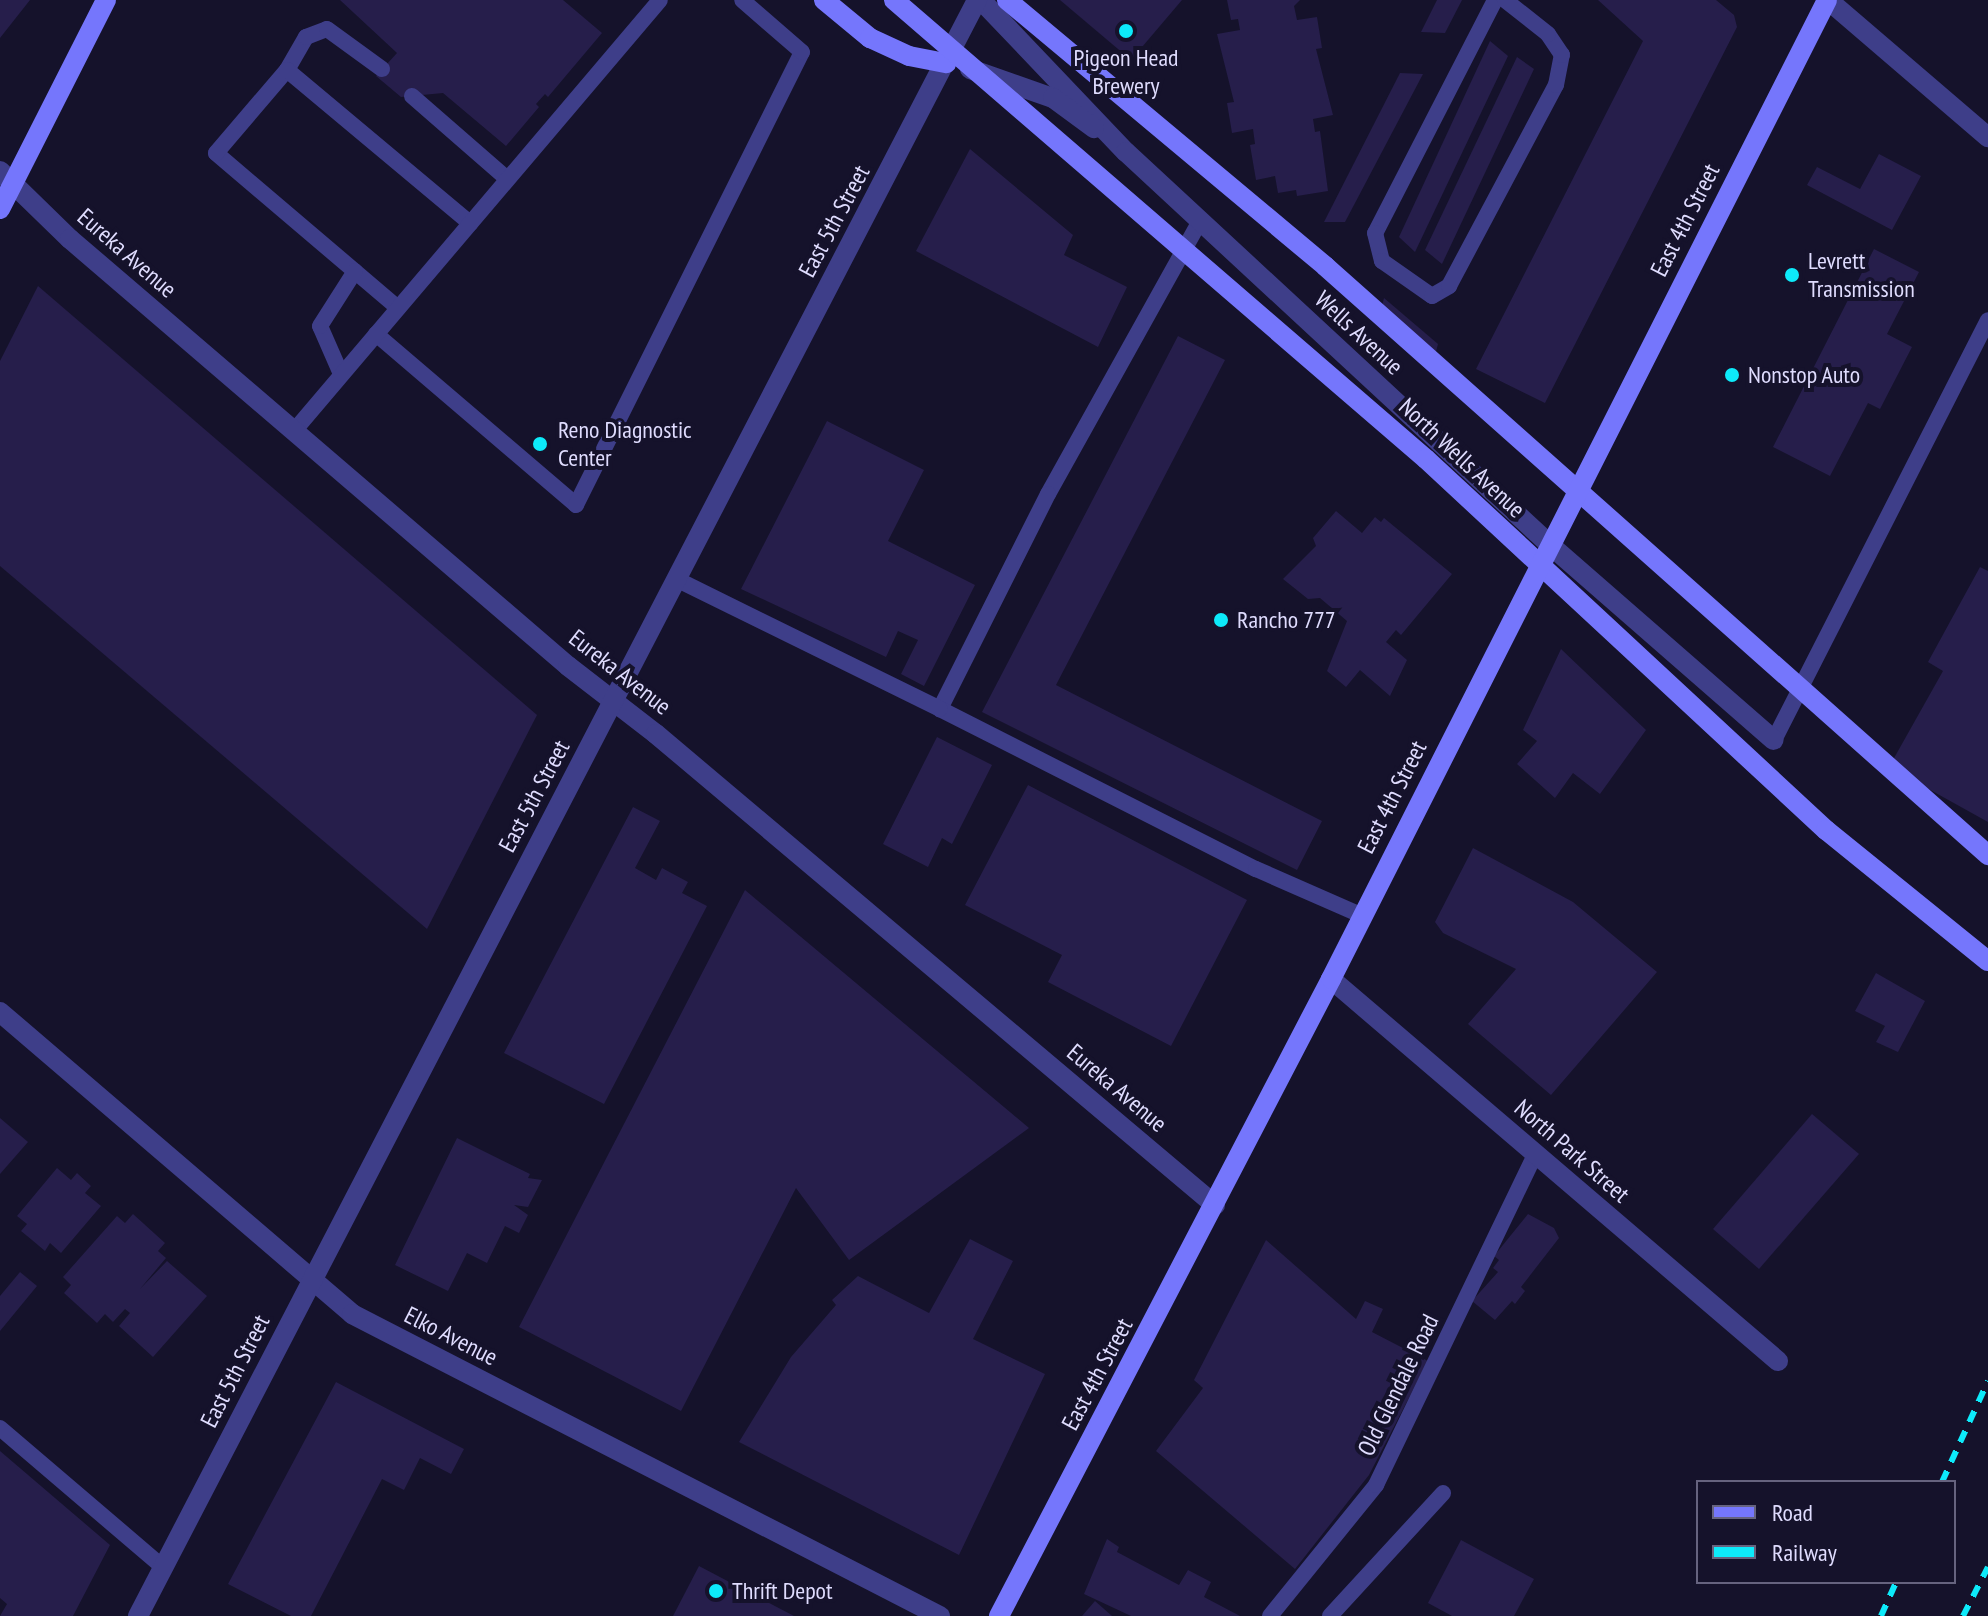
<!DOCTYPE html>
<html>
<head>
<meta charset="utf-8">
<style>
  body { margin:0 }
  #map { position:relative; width:1988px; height:1616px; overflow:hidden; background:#15122b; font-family:"PT Sans Narrow",sans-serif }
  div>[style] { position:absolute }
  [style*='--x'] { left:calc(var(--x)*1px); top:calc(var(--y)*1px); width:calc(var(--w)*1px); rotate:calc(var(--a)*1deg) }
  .building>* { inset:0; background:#261e4b }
  .lane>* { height:16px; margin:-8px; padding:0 8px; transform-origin:8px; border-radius:8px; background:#3e3e89 }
  .street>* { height:20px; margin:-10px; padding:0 10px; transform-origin:10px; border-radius:10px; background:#3e3e89 }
  .secondary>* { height:20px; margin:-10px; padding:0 10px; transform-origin:10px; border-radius:10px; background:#7576fc }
  .rail>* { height:6px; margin-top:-3px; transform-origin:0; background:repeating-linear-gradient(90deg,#0deafa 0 12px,transparent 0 22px) }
  .dots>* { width:22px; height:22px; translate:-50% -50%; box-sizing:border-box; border:4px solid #15122b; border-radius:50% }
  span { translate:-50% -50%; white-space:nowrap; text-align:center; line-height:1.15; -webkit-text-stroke:8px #15122b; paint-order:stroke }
  .poi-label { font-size:24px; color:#dfdcfe }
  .left { translate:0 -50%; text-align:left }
  .street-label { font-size:24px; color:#dfdcfe }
  .legend { position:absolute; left:1696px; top:1480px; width:260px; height:104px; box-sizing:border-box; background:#15122b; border:2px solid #66637f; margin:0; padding:10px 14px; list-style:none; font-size:24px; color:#dfdcfe }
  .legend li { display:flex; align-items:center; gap:16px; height:40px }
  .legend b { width:40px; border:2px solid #66637f }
</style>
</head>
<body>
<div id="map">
  <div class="building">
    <i style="clip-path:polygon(0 0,30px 0,0 38px)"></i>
    <i style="clip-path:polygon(340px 0,563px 0,602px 33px,548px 97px,545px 94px,536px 104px,539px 107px,506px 146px,443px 93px,401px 97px,376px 76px,397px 53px)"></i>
    <i style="clip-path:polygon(1060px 0,1182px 0,1131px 60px)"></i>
    <i style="clip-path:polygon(1227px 0,1300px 0,1294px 6px,1297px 20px,1317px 17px,1322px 48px,1316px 49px,1333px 115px,1313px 119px,1315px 132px,1320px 131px,1328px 191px,1297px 196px,1296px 190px,1278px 193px,1275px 176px,1256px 180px,1250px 145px,1255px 144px,1253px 129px,1232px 133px,1227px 103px,1234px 102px,1217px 34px,1240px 30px,1238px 19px,1231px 20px)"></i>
    <i style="clip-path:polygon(1437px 0,1462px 0,1445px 33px,1421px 32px)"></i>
    <i style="clip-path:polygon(1598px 0,1716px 0,1734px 15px,1737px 27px,1545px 403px,1476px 369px,1643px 41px)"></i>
    <i style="clip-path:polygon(1490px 41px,1508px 56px,1415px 252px,1399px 237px)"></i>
    <i style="clip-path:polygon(1517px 57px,1534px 69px,1442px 264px,1425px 250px)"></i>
    <i style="clip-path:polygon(1400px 73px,1423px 74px,1345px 222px,1324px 222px)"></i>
    <i style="clip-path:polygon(970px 149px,1073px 235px,1064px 255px,1127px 287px,1098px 347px,916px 251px)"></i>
    <i style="clip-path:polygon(1879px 154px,1921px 176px,1892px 230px,1807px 185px,1817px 167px,1860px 189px)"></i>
    <i style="clip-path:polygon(1874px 249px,1919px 272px,1887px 334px,1912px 347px,1880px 409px,1868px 403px,1830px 476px,1773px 447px)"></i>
    <i style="clip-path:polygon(38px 286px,537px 715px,427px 929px,0 566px,0 361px)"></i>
    <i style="clip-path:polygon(1384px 298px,1438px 344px,1432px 367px,1378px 322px)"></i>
    <i style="clip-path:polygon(1178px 336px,1225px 360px,1056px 685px,1322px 821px,1297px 870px,982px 712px)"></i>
    <i style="clip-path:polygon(827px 421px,924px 470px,888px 541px,975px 585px,924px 686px,901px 674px,918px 640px,898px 631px,886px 657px,741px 589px)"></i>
    <i style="clip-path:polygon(1336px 511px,1362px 533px,1375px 517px,1381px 522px,1384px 518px,1452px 574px,1401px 635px,1396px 630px,1386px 642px,1407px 660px,1390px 696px,1360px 670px,1346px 687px,1327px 671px,1347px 621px,1320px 598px,1308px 599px,1283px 579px,1316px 546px,1313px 538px)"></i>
    <i style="clip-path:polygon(1980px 567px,1988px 571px,1988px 822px,1889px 767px,1943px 671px,1928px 662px)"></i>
    <i style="clip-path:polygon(1561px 649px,1646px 730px,1600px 794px,1573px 773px,1555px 798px,1517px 764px,1537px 741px,1523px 730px)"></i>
    <i style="clip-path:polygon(937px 737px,992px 765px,952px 844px,942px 838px,928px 867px,883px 844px)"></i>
    <i style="clip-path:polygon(1028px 785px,1247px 900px,1171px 1046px,1048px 982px,1062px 955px,965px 905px)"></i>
    <i style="clip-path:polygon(633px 807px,660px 821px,635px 868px,656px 880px,662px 868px,688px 882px,682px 893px,707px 906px,604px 1104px,504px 1053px)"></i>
    <i style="clip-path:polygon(1473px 848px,1573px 902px,1657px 972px,1551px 1095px,1468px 1024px,1516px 969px,1443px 933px,1435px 922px)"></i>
    <i style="clip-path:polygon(745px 890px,1029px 1128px,849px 1260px,796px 1188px,681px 1411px,519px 1327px)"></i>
    <i style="clip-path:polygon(1876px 973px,1925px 1001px,1898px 1052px,1876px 1042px,1885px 1026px,1855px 1011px)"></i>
    <i style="clip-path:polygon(1812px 1114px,1859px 1154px,1759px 1269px,1713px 1229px)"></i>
    <i style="clip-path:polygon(0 1118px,28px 1142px,0 1174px)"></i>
    <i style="clip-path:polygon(457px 1138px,530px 1174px,528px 1178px,542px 1180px,528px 1207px,514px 1205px,528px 1215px,519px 1233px,505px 1226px,487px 1263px,467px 1253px,448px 1291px,395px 1265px)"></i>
    <i style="clip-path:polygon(57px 1168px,71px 1180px,77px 1173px,91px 1186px,85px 1193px,101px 1206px,61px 1253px,50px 1243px,45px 1251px,32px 1240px,21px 1231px,27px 1224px,17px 1216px)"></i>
    <i style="clip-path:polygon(133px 1214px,165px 1243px,158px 1251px,166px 1258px,140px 1289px,167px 1261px,207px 1296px,153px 1357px,119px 1326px,130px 1313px,125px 1309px,113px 1322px,105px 1314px,97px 1323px,64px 1293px,71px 1285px,63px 1277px,117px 1216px,125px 1223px)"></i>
    <i style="clip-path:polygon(1528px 1214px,1554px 1228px,1559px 1238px,1521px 1287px,1525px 1291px,1515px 1304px,1512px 1301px,1495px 1320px,1472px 1301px,1498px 1272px,1493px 1268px,1499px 1260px,1494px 1256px)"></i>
    <i style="clip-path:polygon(970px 1239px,1013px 1261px,973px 1339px,1045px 1374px,959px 1555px,739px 1442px,791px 1357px,836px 1305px,832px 1300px,858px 1276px,929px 1313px)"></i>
    <i style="clip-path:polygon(1266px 1240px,1356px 1319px,1365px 1301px,1383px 1309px,1372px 1332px,1428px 1361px,1369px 1475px,1295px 1569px,1156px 1451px,1203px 1388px,1194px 1380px)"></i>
    <i style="clip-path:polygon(20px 1272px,37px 1286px,0 1331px,0 1296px)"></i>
    <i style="clip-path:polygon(336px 1382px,464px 1449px,451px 1474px,420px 1458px,404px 1490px,382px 1479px,311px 1616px,291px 1616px,228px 1584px)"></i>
    <i style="clip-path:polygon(0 1451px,110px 1545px,73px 1616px,0 1616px,7px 1604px,0 1598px)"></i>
    <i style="clip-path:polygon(1107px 1539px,1119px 1547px,1117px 1552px,1179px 1585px,1188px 1570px,1211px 1582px,1204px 1597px,1240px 1616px,1131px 1616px,1084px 1594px)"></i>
    <i style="clip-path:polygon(1461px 1540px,1534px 1579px,1514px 1616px,1452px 1616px,1428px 1603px)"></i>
    <i style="clip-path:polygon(699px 1566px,794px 1616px,673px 1616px)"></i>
    <i style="clip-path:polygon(1095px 1601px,1112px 1616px,1082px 1616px)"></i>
  </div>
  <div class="lane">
    <i style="--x:1495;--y:0;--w:262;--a:117.2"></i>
    <i style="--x:1375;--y:233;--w:29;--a:76"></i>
    <i style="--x:1382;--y:261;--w:61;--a:35"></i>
    <i style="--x:1432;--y:296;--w:20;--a:-30"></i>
    <i style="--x:1449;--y:286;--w:228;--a:-62"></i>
    <i style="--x:1556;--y:85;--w:31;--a:-79"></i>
    <i style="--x:1562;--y:55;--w:25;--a:-124"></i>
    <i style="--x:1548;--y:34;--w:55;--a:-141.7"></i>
    <i style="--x:287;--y:70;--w:38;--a:-60"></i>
    <i style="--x:306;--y:37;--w:22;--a:-21"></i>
    <i style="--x:327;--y:29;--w:68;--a:36"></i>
    <i style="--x:412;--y:96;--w:126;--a:41.1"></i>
    <i style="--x:1200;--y:221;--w:312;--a:119.1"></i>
    <i style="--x:1048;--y:494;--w:241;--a:116.7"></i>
    <i style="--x:940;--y:709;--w:354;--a:26.9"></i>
    <i style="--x:1256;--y:869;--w:115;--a:23.7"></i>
    <i style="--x:398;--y:308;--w:239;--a:-139.6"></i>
    <i style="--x:216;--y:153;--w:109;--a:-49.5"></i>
    <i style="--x:287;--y:70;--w:239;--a:39.9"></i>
    <i style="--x:376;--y:334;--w:263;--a:40.5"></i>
    <i style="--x:576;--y:505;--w:506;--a:-63.49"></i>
    <i style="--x:802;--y:52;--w:79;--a:-139.1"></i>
    <i style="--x:341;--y:374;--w:52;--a:-113.6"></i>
    <i style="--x:320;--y:326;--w:65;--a:-57.5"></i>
    <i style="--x:294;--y:431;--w:565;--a:-49.66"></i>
    <i style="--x:676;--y:579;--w:294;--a:26.2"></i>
    <i style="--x:1774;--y:740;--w:471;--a:-63"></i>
    <i style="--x:0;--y:1428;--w:214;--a:40.5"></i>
    <i style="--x:1270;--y:1616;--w:169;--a:-51"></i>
    <i style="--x:1376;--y:1485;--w:367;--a:-64.3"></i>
    <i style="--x:1330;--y:1616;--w:167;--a:-47.4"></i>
  </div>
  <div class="street">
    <i style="--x:981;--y:0;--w:210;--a:46.4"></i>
    <i style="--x:1126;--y:152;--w:577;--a:42.82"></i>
    <i style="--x:1549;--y:544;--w:298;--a:41.1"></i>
    <i style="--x:1828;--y:0;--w:211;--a:40.6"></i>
    <i style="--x:970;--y:69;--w:88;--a:19.3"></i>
    <i style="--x:1053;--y:98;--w:51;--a:36.2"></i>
    <i style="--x:0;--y:171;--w:98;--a:44.2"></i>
    <i style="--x:70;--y:239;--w:656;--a:40.61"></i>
    <i style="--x:568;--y:666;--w:111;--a:37.7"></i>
    <i style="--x:656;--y:734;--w:731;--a:40.12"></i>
    <i style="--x:1331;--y:979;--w:588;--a:40.52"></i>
    <i style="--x:0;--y:1012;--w:464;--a:40.6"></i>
    <i style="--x:352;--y:1314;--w:661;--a:27.19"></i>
    <i style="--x:138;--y:1616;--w:1821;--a:-62.56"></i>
  </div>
  <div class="secondary">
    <i style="--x:824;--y:0;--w:60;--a:39.6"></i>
    <i style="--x:870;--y:38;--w:43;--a:24.8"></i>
    <i style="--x:909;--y:56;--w:38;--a:11"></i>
    <i style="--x:894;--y:0;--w:703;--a:40.79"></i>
    <i style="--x:1426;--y:459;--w:546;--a:42.85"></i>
    <i style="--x:1826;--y:830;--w:208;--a:39"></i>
    <i style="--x:1007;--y:0;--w:415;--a:39.9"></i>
    <i style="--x:1325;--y:266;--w:887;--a:41.62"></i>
    <i style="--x:0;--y:209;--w:234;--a:-63.1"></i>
    <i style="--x:999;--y:1616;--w:718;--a:-62.47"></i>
    <i style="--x:1331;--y:979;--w:1097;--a:-63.13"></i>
  </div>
  <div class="rail">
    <i style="--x:1942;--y:1482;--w:111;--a:-65.5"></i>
    <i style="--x:1881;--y:1616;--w:37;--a:-66"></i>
    <i style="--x:1963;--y:1616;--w:55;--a:-63"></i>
  </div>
  <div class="dots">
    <i style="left:1126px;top:31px;background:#0deafa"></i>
    <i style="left:1792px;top:275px;background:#0deafa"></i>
    <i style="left:1732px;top:375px;background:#0deafa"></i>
    <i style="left:540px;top:444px;background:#0deafa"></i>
    <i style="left:1221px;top:620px;background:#0deafa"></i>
    <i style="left:716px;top:1591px;background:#0deafa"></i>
  </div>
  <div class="poi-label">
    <span style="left:1126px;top:72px">Pigeon Head<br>Brewery</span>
    <span class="left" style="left:1808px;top:275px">Levrett<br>Transmission</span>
    <span class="left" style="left:1748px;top:375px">Nonstop Auto</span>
    <span class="left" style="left:558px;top:444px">Reno Diagnostic<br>Center</span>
    <span class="left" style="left:1237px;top:620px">Rancho 777</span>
    <span class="left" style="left:732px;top:1591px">Thrift Depot</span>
  </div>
  <div class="street-label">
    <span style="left:1685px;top:220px;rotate:-63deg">East 4th Street</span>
    <span style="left:834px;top:221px;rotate:-62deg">East 5th Street</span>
    <span style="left:127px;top:253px;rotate:41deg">Eureka Avenue</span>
    <span style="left:1359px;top:333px;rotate:43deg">Wells Avenue</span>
    <span style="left:1462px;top:458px;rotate:43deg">North Wells Avenue</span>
    <span style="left:620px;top:672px;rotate:38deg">Eureka Avenue</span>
    <span style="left:534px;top:796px;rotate:-62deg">East 5th Street</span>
    <span style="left:1392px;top:797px;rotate:-63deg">East 4th Street</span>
    <span style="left:1117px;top:1088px;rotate:40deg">Eureka Avenue</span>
    <span style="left:1572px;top:1151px;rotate:41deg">North Park Street</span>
    <span style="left:451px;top:1336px;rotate:27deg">Elko Avenue</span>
    <span style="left:235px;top:1371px;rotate:-63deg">East 5th Street</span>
    <span style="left:1097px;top:1374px;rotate:-62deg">East 4th Street</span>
    <span style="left:1398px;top:1385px;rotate:-64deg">Old Glendale Road</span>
  </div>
  <ul class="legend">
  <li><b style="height:10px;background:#7576fc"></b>Road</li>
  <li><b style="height:10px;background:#0deafa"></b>Railway</li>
  </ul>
</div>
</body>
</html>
